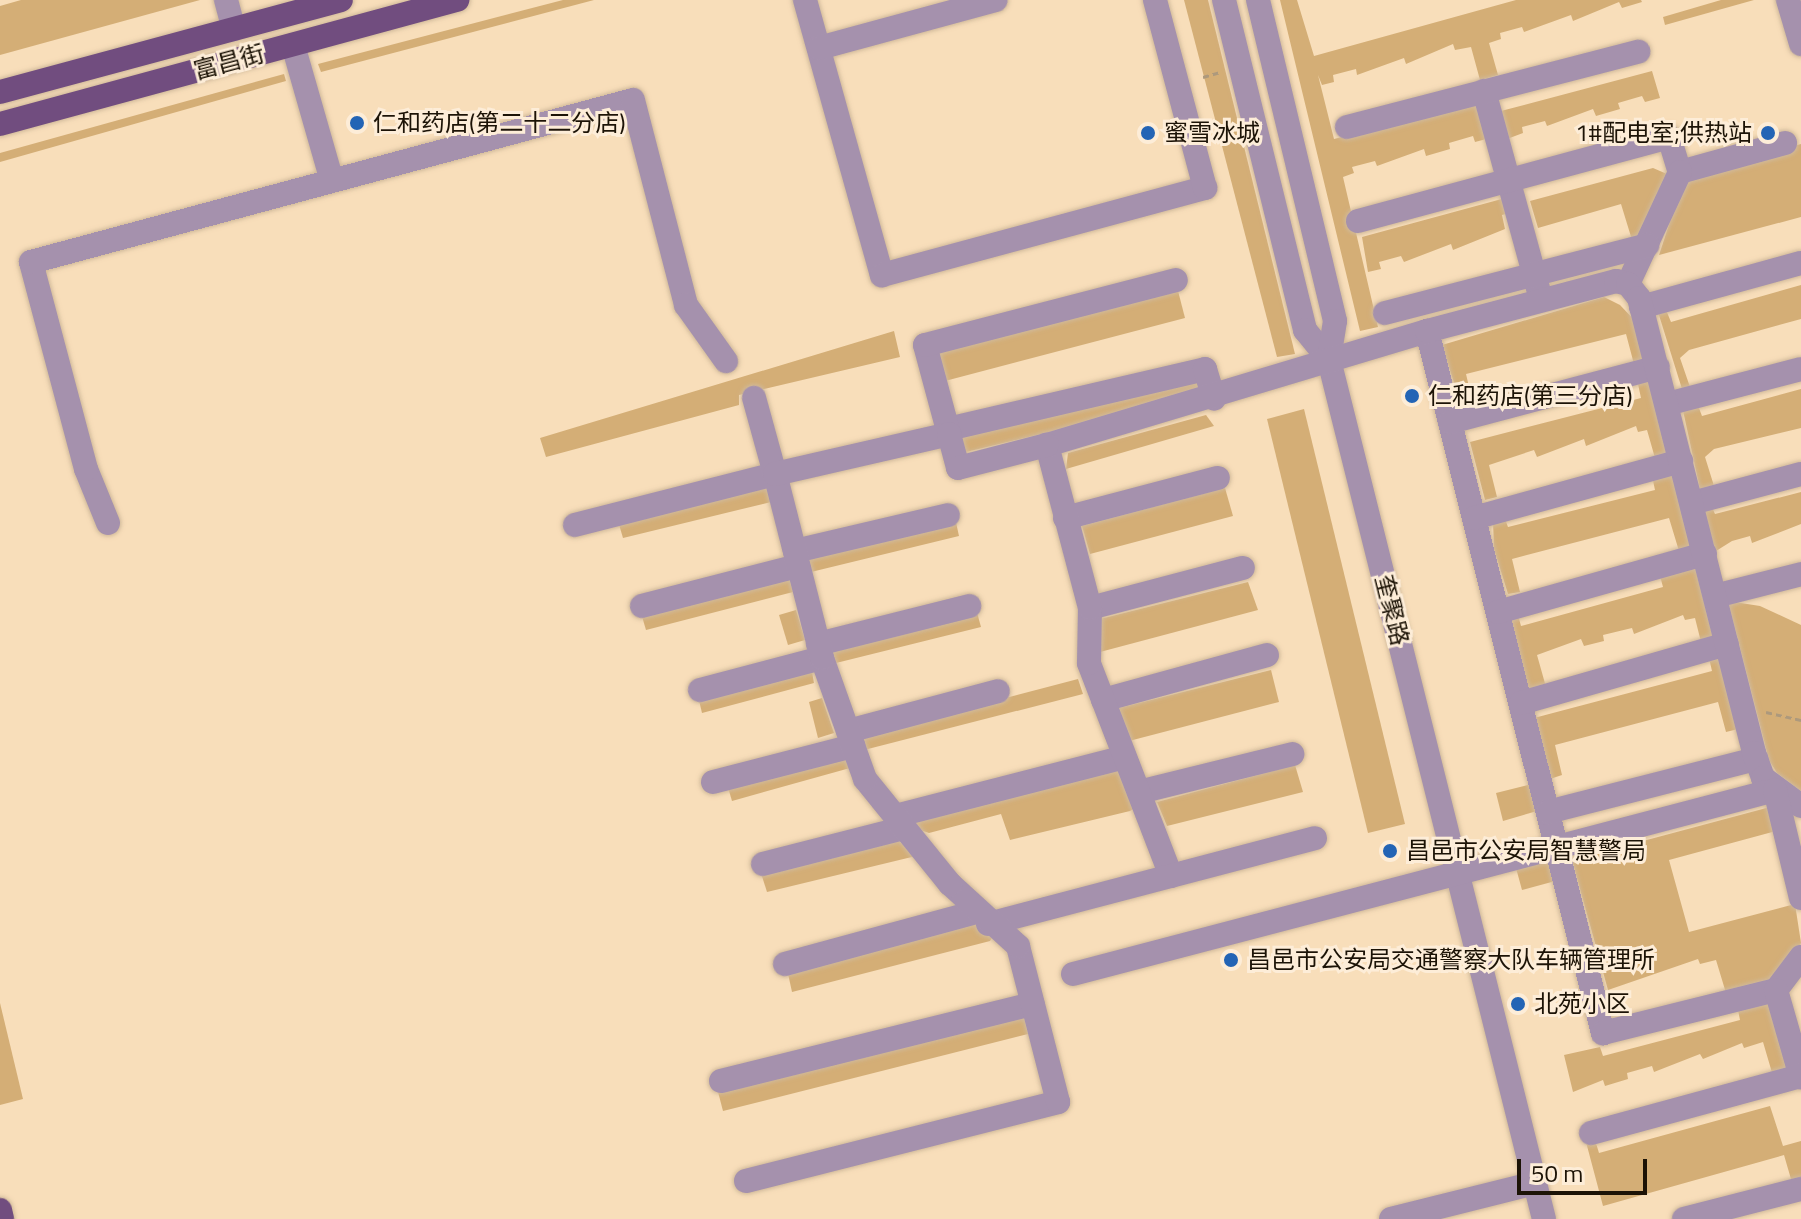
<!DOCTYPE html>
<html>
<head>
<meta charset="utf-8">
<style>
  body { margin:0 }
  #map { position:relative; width:1801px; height:1219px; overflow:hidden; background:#f8deba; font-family:"Titillium Web","Noto Sans SC",sans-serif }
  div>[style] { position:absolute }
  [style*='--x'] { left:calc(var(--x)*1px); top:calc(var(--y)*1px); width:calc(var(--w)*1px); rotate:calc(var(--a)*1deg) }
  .green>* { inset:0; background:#d4ae76 }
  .path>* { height:3px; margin-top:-1.5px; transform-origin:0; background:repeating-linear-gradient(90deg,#ad997c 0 6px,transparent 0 10px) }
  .roads { filter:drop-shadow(0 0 2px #d0b99a) drop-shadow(0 0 2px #d0b99a) }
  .minor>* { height:24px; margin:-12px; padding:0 12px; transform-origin:12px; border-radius:12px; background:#a591ad }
  .major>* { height:24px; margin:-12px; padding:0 12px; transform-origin:12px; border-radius:12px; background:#714d7f }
  .dots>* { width:22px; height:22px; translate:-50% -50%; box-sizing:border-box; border:4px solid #fdedd8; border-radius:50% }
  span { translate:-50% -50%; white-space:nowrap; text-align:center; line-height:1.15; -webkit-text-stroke:6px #fdedd8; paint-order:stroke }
  .street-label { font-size:24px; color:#1c1306 }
  .poi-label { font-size:24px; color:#1c1306 }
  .left { translate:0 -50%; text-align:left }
  .right { translate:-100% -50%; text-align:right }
  .scale { position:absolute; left:1517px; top:1159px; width:130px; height:36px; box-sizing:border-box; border:4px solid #1c1306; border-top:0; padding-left:10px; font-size:24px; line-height:28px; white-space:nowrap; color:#1c1306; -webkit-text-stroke:6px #fdedd8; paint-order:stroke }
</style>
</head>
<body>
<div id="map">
  <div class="green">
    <i style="clip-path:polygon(21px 0,200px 0,0 55px,0 6px)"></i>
    <i style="clip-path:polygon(563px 0,594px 0,321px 72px,318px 64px)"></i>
    <i style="clip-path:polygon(1184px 0,1208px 0,1295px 354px,1277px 357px)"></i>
    <i style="clip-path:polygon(1280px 0,1297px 0,1314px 56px,1516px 0,1641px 0,1642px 2px,1622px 8px,1619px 2px,1573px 21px,1571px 15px,1524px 32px,1522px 27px,1500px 33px,1501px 39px,1489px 43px,1498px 75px,1480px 80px,1471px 47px,1455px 50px,1453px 44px,1406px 64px,1404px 58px,1357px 75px,1356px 69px,1333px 75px,1334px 82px,1322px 85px,1318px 75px,1334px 139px,1480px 103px,1490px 138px,1475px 142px,1473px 136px,1449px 143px,1450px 149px,1426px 156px,1424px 149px,1377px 166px,1375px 161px,1352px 167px,1354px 173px,1343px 177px,1378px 327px,1360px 331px)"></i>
    <i style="clip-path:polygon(1721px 0,1754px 0,1665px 25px,1663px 17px)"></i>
    <i style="clip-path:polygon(1652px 71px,1660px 98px,1645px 102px,1642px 96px,1618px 103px,1620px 109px,1596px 116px,1593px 109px,1547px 126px,1545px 121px,1522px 127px,1523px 133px,1507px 139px,1501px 111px)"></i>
    <i style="clip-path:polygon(284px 74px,286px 81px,0 162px,0 153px)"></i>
    <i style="clip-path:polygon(1801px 144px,1801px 217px,1659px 255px,1685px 176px)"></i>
    <i style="clip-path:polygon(1653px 168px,1667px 174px,1644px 235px,1632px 240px,1621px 204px,1538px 228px,1530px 201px)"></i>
    <i style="clip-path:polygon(1509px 197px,1515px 211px,1502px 215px,1505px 229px,1453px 250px,1451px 244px,1404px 262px,1401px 256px,1379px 262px,1381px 269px,1368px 272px,1362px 237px)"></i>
    <i style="clip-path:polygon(1801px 285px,1801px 319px,1689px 350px,1680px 358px,1690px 387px,1682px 389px,1658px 312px,1666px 310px,1671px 322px)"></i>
    <i style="clip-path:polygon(1177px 287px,1185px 318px,945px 381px,937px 350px)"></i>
    <i style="clip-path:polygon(1604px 297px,1620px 305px,1640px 326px,1649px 365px,1635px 368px,1626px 334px,1466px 374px,1474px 408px,1463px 411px,1442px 345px)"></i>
    <i style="clip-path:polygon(894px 331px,900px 357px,739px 395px,739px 405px,546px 457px,540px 438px)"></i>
    <i style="clip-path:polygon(1198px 380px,1204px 395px,966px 452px,958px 433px)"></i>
    <i style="clip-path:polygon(1652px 380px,1671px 454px,1655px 458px,1647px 430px,1638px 432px,1636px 426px,1586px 446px,1584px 439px,1537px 457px,1534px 450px,1489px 465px,1497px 497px,1485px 500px,1470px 442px,1641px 398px,1638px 384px)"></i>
    <i style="clip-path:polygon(1801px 389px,1801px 428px,1714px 449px,1705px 457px,1714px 486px,1700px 489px,1682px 406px,1697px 403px,1702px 416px)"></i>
    <i style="clip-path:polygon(1304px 409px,1405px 824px,1368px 833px,1267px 419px)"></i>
    <i style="clip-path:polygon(1206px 415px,1214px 426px,1066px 469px,1068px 453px)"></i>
    <i style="clip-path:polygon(1673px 470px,1693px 547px,1679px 551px,1669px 518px,1512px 559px,1520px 592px,1508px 594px,1494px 549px,1493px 522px,1503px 514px,1508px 527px,1655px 490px,1652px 476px)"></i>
    <i style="clip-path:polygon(771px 484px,775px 501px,623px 538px,618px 521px)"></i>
    <i style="clip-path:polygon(1225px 488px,1233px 516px,1090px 554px,1082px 526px)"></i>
    <i style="clip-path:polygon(1801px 492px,1801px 524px,1752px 543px,1750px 536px,1732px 541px,1716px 551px,1702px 510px,1710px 503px,1715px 514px)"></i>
    <i style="clip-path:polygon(955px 518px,959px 536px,811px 572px,807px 555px)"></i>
    <i style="clip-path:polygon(1695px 567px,1714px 643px,1702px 646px,1695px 618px,1685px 620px,1683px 615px,1634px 634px,1632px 628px,1603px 635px,1604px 641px,1584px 646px,1581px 639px,1537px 655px,1546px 687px,1526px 692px,1509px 635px,1513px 616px,1518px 615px,1521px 626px,1663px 587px,1660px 576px)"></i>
    <i style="clip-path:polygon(788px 575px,793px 592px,646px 630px,641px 613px)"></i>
    <i style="clip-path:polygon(1248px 582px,1258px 610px,1100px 652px,1096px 620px)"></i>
    <i style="clip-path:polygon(1728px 601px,1760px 606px,1801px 625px,1801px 791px,1777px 773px,1769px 760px)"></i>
    <i style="clip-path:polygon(976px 609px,981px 627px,832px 664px,828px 646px)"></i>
    <i style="clip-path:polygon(796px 610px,805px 640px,788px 645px,779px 615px)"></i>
    <i style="clip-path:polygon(1718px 655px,1738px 729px,1726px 732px,1718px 702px,1555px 745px,1562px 775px,1550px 779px,1534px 718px,1712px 671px,1709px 658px)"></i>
    <i style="clip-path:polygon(811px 666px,814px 683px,702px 713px,698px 696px)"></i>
    <i style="clip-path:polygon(1271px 670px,1279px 702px,1129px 741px,1119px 708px)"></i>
    <i style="clip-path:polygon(1078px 679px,1083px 694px,864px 750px,860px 736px)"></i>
    <i style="clip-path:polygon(822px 698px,834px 733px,818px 738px,809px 702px)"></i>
    <i style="clip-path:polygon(844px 753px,850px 768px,732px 801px,727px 784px)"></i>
    <i style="clip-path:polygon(1116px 763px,1133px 809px,1130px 811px,1010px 840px,1001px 814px,929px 833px,911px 827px,906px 818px)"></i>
    <i style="clip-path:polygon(1295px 765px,1303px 792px,1167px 826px,1157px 802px)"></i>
    <i style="clip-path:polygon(1536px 783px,1544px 809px,1503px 821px,1496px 793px)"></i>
    <i style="clip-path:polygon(1770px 807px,1776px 831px,1669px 860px,1689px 932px,1795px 904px,1801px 943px,1775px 980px,1726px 993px,1716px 960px,1700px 964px,1698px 959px,1608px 990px,1572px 860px)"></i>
    <i style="clip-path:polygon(895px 839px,920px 855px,767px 892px,761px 873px)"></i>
    <i style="clip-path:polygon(1553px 858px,1559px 880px,1522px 890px,1516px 868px)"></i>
    <i style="clip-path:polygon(977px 919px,993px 936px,990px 941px,792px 992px,787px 969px)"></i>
    <i style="clip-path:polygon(1771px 1002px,1790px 1071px,1773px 1076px,1763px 1042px,1744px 1048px,1742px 1043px,1703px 1059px,1700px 1054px,1654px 1072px,1652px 1066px,1627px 1073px,1628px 1079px,1605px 1086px,1603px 1080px,1573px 1092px,1564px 1055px,1600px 1047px,1603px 1056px,1740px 1020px,1738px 1010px)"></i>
    <i style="clip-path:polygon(0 1003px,23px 1099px,0 1105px)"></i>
    <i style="clip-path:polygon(1022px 1010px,1028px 1034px,723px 1111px,717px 1088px)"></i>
    <i style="clip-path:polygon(1770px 1106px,1783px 1146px,1801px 1141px,1801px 1185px,1793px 1186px,1784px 1155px,1603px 1206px,1586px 1142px,1595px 1140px,1599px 1153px)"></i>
  </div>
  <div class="path">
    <i style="--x:1203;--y:77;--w:19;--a:-16"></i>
    <i style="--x:1766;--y:712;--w:36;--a:13"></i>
  </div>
  <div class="roads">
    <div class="minor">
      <i style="--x:226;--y:0;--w:30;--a:75"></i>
      <i style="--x:805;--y:0;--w:286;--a:74.4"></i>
      <i style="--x:882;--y:275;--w:335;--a:-15.1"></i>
      <i style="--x:1205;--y:188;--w:195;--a:-104.9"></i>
      <i style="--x:1224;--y:0;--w:340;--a:76.2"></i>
      <i style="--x:1305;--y:330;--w:38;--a:51"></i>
      <i style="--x:1258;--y:0;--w:330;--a:76.5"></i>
      <i style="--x:1335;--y:321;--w:39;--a:99"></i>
      <i style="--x:1329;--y:360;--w:885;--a:75.95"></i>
      <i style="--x:1788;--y:0;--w:46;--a:73.5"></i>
      <i style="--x:293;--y:45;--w:141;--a:74"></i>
      <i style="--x:819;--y:48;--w:183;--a:-15.2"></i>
      <i style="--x:1484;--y:91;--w:205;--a:74.7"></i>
      <i style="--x:1347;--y:127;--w:301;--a:-14.5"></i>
      <i style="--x:1680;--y:172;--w:109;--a:-15.4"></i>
      <i style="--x:1358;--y:221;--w:322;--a:-15.1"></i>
      <i style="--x:1669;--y:137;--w:37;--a:73"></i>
      <i style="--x:1680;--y:172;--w:123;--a:114.9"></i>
      <i style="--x:1641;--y:307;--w:166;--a:-15.4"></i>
      <i style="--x:1385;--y:313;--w:271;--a:-14.5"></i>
      <i style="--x:1427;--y:331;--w:724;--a:75.93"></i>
      <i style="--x:1603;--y:1033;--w:178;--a:-14"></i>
      <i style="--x:1667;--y:404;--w:138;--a:-14.6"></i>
      <i style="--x:1450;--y:422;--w:215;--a:-14.8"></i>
      <i style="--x:948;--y:429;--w:264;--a:-13.1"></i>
      <i style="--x:1205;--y:369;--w:31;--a:73"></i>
      <i style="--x:949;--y:434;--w:92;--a:-105.1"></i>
      <i style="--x:925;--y:345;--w:259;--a:-14.5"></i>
      <i style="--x:1692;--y:503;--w:113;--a:-14.9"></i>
      <i style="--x:1065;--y:518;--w:158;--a:-14.7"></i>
      <i style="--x:1474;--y:518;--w:215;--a:-15.4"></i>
      <i style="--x:108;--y:523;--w:58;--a:-112.2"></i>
      <i style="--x:86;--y:469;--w:214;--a:-104.9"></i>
      <i style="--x:31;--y:262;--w:623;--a:-15.06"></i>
      <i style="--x:633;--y:100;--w:212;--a:75.5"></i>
      <i style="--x:686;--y:305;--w:69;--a:54.5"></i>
      <i style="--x:575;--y:525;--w:206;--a:-14.3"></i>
      <i style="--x:775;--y:474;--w:79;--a:-105.4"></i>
      <i style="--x:795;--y:551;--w:157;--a:-13.2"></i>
      <i style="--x:1715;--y:596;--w:89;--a:-14.3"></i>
      <i style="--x:642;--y:606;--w:161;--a:-14.4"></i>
      <i style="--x:1090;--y:608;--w:158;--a:-14.7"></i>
      <i style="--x:1498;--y:612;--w:215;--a:-15.7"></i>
      <i style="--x:818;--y:644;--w:156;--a:-14.1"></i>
      <i style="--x:700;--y:690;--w:126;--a:-14.7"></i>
      <i style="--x:1103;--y:700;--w:170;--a:-15.3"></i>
      <i style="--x:1521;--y:703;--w:214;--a:-16"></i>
      <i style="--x:848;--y:731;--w:155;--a:-14.9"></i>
      <i style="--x:713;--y:782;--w:145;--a:-14.4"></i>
      <i style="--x:1139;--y:792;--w:158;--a:-13.9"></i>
      <i style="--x:1548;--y:812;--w:215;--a:-14.3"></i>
      <i style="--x:895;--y:816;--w:237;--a:-14.4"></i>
      <i style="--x:763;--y:864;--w:146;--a:-14.3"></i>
      <i style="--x:1171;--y:876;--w:228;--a:-111.1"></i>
      <i style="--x:1089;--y:663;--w:55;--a:-89"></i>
      <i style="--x:1090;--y:608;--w:169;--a:-104.8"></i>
      <i style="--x:1047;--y:445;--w:397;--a:-16.7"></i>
      <i style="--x:1427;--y:331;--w:196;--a:-14.8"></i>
      <i style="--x:1616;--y:281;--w:12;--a:14"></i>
      <i style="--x:1628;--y:284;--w:18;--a:52"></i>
      <i style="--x:1639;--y:298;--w:469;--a:75.8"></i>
      <i style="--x:1754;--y:753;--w:27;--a:70"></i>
      <i style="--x:1763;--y:778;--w:47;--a:36.4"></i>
      <i style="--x:988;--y:924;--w:338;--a:-14.7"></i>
      <i style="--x:1801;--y:957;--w:41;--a:127.1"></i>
      <i style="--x:1776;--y:990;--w:91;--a:74"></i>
      <i style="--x:785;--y:964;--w:199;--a:-15.2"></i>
      <i style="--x:1073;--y:974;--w:726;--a:-14.69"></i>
      <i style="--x:1775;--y:790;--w:111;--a:76.5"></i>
      <i style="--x:721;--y:1081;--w:321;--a:-13.9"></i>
      <i style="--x:1591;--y:1133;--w:218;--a:-15.2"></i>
      <i style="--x:746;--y:1181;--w:322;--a:-14.2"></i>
      <i style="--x:1058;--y:1102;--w:161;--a:-104.4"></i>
      <i style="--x:1018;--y:946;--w:92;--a:-137.6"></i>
      <i style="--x:950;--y:884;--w:135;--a:-129"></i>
      <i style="--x:865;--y:779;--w:128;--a:-109.6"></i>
      <i style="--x:822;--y:658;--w:190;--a:-104.3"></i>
      <i style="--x:775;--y:474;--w:179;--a:-12.9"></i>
      <i style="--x:949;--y:434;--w:35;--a:75"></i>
      <i style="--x:958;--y:468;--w:92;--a:-14.5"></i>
      <i style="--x:1391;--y:1219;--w:148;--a:-14"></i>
      <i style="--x:1684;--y:1219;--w:121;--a:-14.4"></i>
    </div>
    <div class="major">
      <i style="--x:0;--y:92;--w:353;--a:-15.1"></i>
      <i style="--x:0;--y:124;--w:474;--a:-15.2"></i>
      <i style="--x:0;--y:1210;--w:9;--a:77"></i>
    </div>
  </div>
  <div class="dots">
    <i style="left:357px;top:123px;background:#2364b5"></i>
    <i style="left:1148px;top:133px;background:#2364b5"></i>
    <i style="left:1768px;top:133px;background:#2364b5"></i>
    <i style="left:1412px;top:396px;background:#2364b5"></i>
    <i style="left:1390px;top:851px;background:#2364b5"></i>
    <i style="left:1231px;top:960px;background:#2364b5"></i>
    <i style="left:1518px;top:1004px;background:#2364b5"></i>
  </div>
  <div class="street-label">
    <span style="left:229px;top:62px;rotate:-15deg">富昌街</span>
    <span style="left:1392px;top:610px;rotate:76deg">奎聚路</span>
  </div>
  <div class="poi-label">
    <span class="left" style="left:373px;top:123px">仁和药店(第二十二分店)</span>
    <span class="left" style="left:1164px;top:133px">蜜雪冰城</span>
    <span class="right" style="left:1752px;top:133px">1#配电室;供热站</span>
    <span class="left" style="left:1428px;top:396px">仁和药店(第三分店)</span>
    <span class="left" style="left:1406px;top:851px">昌邑市公安局智慧警局</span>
    <span class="left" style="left:1247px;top:960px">昌邑市公安局交通警察大队车辆管理所</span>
    <span class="left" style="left:1534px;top:1004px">北苑小区</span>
  </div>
  <div class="scale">50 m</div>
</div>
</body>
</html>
